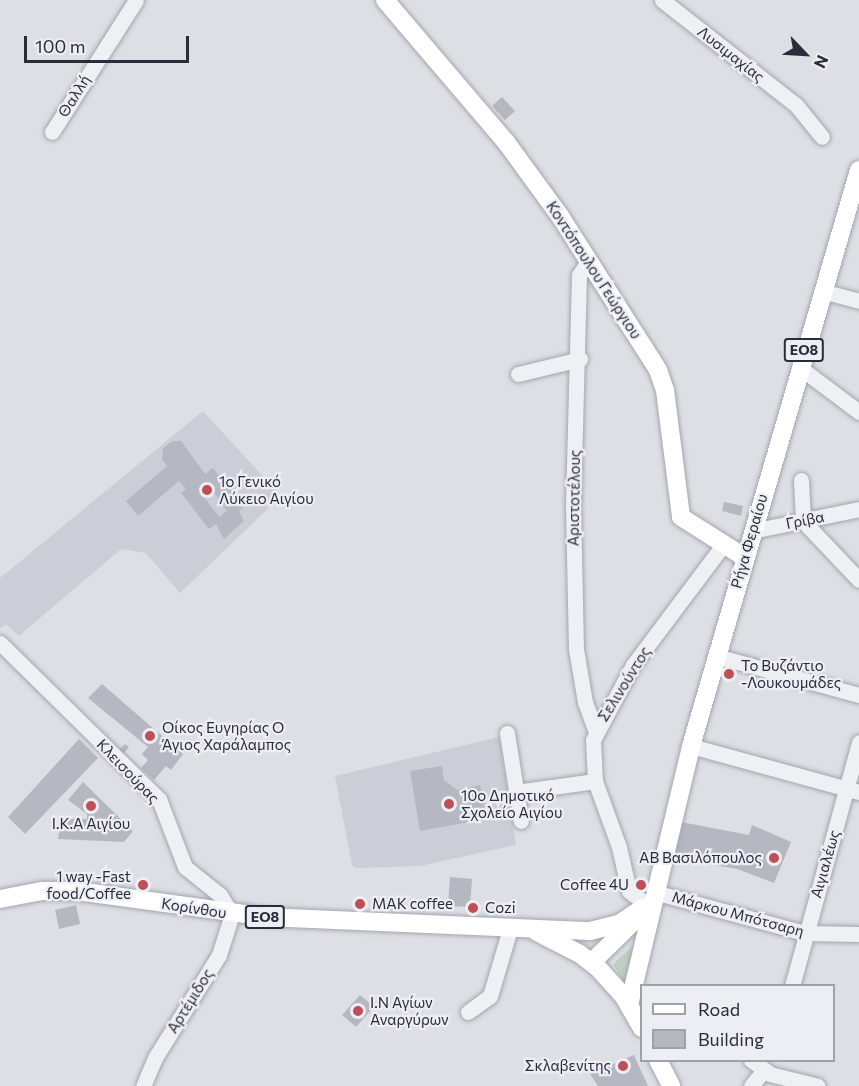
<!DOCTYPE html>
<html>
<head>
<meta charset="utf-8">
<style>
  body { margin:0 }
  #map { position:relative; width:859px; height:1086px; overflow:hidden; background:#dddfe5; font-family:Commissioner,sans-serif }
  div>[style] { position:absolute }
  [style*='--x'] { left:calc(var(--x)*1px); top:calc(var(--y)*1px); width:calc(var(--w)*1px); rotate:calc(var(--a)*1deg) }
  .built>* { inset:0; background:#cbced6 }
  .green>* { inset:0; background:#c2cebf }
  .building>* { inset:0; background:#b5b8c1 }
  .roads { filter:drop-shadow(0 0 2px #a3a6ae) drop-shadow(0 0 2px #a3a6ae) }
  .minor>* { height:15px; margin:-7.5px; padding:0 7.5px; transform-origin:7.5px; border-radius:7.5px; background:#eff0f4 }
  .major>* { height:18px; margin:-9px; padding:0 9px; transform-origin:9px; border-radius:9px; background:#fff }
  .dots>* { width:16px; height:16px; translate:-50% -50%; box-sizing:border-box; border:3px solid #eceef3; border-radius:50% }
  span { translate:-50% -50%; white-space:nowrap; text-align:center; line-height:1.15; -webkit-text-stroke:4.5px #eceef3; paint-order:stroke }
  .shield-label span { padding:2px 4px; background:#eceef3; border:2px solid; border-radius:4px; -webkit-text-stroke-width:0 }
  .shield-label { font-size:14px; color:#282d3a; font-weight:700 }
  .street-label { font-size:15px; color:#282d3a }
  .poi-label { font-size:15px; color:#282d3a }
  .left { translate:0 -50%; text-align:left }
  .right { translate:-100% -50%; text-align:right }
  .legend { position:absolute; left:640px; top:984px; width:195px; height:78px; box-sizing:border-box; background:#eceef3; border:2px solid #9ea1a9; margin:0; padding:8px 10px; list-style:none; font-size:18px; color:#282d3a }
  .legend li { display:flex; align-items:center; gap:12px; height:30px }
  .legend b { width:30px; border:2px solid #9ea1a9 }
  .north { position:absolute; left:775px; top:24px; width:60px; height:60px; -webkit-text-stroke:4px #eceef3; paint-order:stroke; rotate:115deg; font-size:16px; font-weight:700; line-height:24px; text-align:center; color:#282d3a }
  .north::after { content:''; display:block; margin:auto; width:21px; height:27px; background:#282d3a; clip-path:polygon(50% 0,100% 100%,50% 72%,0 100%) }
  .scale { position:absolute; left:24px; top:36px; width:165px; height:27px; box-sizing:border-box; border:3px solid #282d3a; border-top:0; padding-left:8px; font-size:18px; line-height:21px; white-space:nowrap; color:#282d3a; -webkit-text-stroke:4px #eceef3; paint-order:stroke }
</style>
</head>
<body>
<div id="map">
  <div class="built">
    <i style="clip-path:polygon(203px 411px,281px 496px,180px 593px,146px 553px,121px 549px,19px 636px,6px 624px,0 629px,0 578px)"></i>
    <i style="clip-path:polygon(499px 737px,516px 845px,420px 866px,355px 868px,352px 865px,335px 776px)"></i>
  </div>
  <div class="green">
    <i style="clip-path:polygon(638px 941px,626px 985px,613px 964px)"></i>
  </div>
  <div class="building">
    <i style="clip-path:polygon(502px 97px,515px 111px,505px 120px,492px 106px)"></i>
    <i style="clip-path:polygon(evenodd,173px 441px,181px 441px,205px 474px,213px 468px,243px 507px,239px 511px,244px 521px,224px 539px,216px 524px,209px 529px,181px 493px,186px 489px,179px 481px,138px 516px,126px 501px,167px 466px,162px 459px,163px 448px,173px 441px,213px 491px,227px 511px,219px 517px,204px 497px,213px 491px)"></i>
    <i style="clip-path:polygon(724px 502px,743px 506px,741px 516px,722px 511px)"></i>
    <i style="clip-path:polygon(102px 684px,183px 754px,171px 770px,166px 766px,154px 780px,141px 768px,148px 760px,142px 754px,148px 747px,88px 698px)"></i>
    <i style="clip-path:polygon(79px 739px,98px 758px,25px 834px,8px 817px)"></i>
    <i style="clip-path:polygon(125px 744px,129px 747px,123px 754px,119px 750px)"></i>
    <i style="clip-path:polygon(442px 766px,444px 780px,457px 790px,480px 785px,486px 819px,420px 831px,410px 771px)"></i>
    <i style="clip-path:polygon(83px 782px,133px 831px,124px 842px,58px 839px,61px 819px,87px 819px,87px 814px,68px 800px)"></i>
    <i style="clip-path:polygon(681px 822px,749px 835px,752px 825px,791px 842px,774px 883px,737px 869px,675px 858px)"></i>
    <i style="clip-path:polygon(450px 877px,472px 879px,470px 907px,448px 906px)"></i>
    <i style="clip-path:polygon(76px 905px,80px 924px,59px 929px,55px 910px)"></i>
    <i style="clip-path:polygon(360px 995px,374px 1007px,356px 1027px,342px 1015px)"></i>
    <i style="clip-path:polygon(634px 1055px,648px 1086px,598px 1086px,590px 1074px)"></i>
  </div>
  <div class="roads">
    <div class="minor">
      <i style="--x:662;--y:0;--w:170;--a:38.1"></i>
      <i style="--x:796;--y:105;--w:41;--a:50.9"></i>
      <i style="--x:52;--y:132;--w:156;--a:-57.5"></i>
      <i style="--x:587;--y:263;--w:14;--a:124"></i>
      <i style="--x:579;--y:275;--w:231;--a:91.5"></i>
      <i style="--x:573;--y:506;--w:143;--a:88.8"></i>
      <i style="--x:576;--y:649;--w:54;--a:80.4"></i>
      <i style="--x:585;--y:702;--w:32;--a:70"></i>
      <i style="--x:822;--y:291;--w:38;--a:15"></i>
      <i style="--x:799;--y:367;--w:75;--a:36.9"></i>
      <i style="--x:518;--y:374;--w:64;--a:-13.6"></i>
      <i style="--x:801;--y:480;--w:41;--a:87.2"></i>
      <i style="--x:803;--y:521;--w:81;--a:46.5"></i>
      <i style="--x:752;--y:531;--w:109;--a:-11.6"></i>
      <i style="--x:0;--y:643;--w:223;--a:44.5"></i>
      <i style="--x:159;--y:799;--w:73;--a:69.1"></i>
      <i style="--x:185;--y:867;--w:45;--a:38.7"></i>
      <i style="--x:220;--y:895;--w:22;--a:58"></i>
      <i style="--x:232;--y:914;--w:43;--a:107.6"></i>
      <i style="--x:219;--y:955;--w:121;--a:121.9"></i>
      <i style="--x:155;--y:1058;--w:30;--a:113"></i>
      <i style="--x:716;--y:656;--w:148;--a:15.3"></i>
      <i style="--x:507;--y:733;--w:89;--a:81"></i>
      <i style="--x:691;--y:746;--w:174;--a:15.3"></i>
      <i style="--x:516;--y:792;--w:80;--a:-7.9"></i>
      <i style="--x:654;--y:892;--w:156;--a:15.2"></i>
      <i style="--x:805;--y:933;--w:54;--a:1.1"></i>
      <i style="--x:646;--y:904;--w:21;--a:-143"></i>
      <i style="--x:629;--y:891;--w:45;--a:-102.8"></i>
      <i style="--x:619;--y:847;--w:70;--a:-110"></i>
      <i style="--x:595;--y:781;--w:41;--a:-92.8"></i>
      <i style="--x:593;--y:740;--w:85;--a:-61.9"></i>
      <i style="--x:633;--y:665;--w:150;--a:-53.1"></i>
      <i style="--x:792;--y:986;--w:253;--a:-74.6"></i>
      <i style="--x:468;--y:1012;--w:27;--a:-36"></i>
      <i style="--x:490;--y:996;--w:70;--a:-73.4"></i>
      <i style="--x:751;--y:1060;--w:24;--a:36"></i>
      <i style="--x:770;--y:1074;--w:49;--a:14"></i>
      <i style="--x:751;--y:1086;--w:21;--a:-51"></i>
    </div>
    <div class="major">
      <i style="--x:385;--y:0;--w:187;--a:49.6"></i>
      <i style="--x:506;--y:142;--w:92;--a:53.9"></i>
      <i style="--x:560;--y:216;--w:183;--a:57.5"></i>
      <i style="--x:658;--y:370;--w:21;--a:71"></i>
      <i style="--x:665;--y:390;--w:128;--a:82.8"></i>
      <i style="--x:681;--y:517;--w:75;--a:32.4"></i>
      <i style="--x:0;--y:899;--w:43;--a:-10.8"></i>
      <i style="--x:42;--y:891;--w:35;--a:0"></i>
      <i style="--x:77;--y:891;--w:191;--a:7.8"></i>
      <i style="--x:266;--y:917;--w:324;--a:2.5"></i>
      <i style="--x:590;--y:931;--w:30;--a:-14"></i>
      <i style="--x:619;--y:924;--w:29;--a:-34"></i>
      <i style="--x:537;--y:932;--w:48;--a:27.1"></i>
      <i style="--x:580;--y:954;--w:24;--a:38"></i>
      <i style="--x:599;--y:969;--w:38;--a:48"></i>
      <i style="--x:624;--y:997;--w:36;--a:60"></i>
      <i style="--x:592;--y:962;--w:56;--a:-44.3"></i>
      <i style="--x:629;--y:1005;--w:266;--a:-76.5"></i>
      <i style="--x:691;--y:746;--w:600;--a:-73.74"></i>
      <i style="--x:658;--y:1060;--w:29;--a:63"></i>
    </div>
  </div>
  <div class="dots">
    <i style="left:207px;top:490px;background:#be4e57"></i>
    <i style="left:729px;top:674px;background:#be4e57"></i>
    <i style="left:150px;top:736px;background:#be4e57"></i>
    <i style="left:449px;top:804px;background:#be4e57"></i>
    <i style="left:91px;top:806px;background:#be4e57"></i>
    <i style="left:774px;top:858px;background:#be4e57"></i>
    <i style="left:143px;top:885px;background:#be4e57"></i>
    <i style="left:641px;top:885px;background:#be4e57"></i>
    <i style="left:360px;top:904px;background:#be4e57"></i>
    <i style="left:473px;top:908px;background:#be4e57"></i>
    <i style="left:358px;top:1011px;background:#be4e57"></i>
    <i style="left:623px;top:1066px;background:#be4e57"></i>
  </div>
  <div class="shield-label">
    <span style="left:804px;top:350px">ΕΟ8</span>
    <span style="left:265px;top:917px">ΕΟ8</span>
  </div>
  <div class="street-label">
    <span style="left:731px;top:54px;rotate:38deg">Λυσιμαχίας</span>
    <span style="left:74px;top:96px;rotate:-58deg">Θαλλή</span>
    <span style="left:594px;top:270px;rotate:57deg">Κοντόπουλου Γεώργιου</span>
    <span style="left:574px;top:498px;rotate:-89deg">Αριστοτέλους</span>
    <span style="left:805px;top:520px;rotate:-11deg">Γρίβα</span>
    <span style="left:749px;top:541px;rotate:-74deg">Ρήγα Φεραίου</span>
    <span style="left:624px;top:684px;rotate:-58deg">Σελινούντος</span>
    <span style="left:128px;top:771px;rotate:46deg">Κλεισούρας</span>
    <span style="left:825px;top:864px;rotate:-74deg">Αιγιαλέως</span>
    <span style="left:194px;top:908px;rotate:9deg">Κορίνθου</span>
    <span style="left:738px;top:914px;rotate:15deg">Μάρκου Μπότσαρη</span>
    <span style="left:190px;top:1001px;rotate:-58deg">Αρτέμιδος</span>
  </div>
  <div class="poi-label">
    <span class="left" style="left:219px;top:490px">1o Γενικό<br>Λύκειο Αιγίου</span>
    <span class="left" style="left:741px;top:674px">Το Βυζάντιο<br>-Λουκουμάδες</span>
    <span class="left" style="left:162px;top:736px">Οίκος Ευγηρίας Ο<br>Άγιος Χαράλαμπος</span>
    <span class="left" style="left:461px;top:804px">10o Δημοτικό<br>Σχολείο Αιγίου</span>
    <span style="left:91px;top:824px">Ι.Κ.Α Αιγίου</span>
    <span class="right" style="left:762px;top:858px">ΑΒ Βασιλόπουλος</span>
    <span class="right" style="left:131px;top:885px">1 way -Fast<br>food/Coffee</span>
    <span class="right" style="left:629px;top:885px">Coffee 4U</span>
    <span class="left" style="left:372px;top:904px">ΜΑΚ coffee</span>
    <span class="left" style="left:485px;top:908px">Cozi</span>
    <span class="left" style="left:370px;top:1011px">Ι.Ν Αγίων<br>Αναργύρων</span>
    <span class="right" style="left:611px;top:1066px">Σκλαβενίτης</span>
  </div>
  <ul class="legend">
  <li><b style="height:8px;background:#fff"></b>Road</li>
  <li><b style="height:16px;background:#b5b8c1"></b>Building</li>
  </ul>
  <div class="north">N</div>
  <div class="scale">100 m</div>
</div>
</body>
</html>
